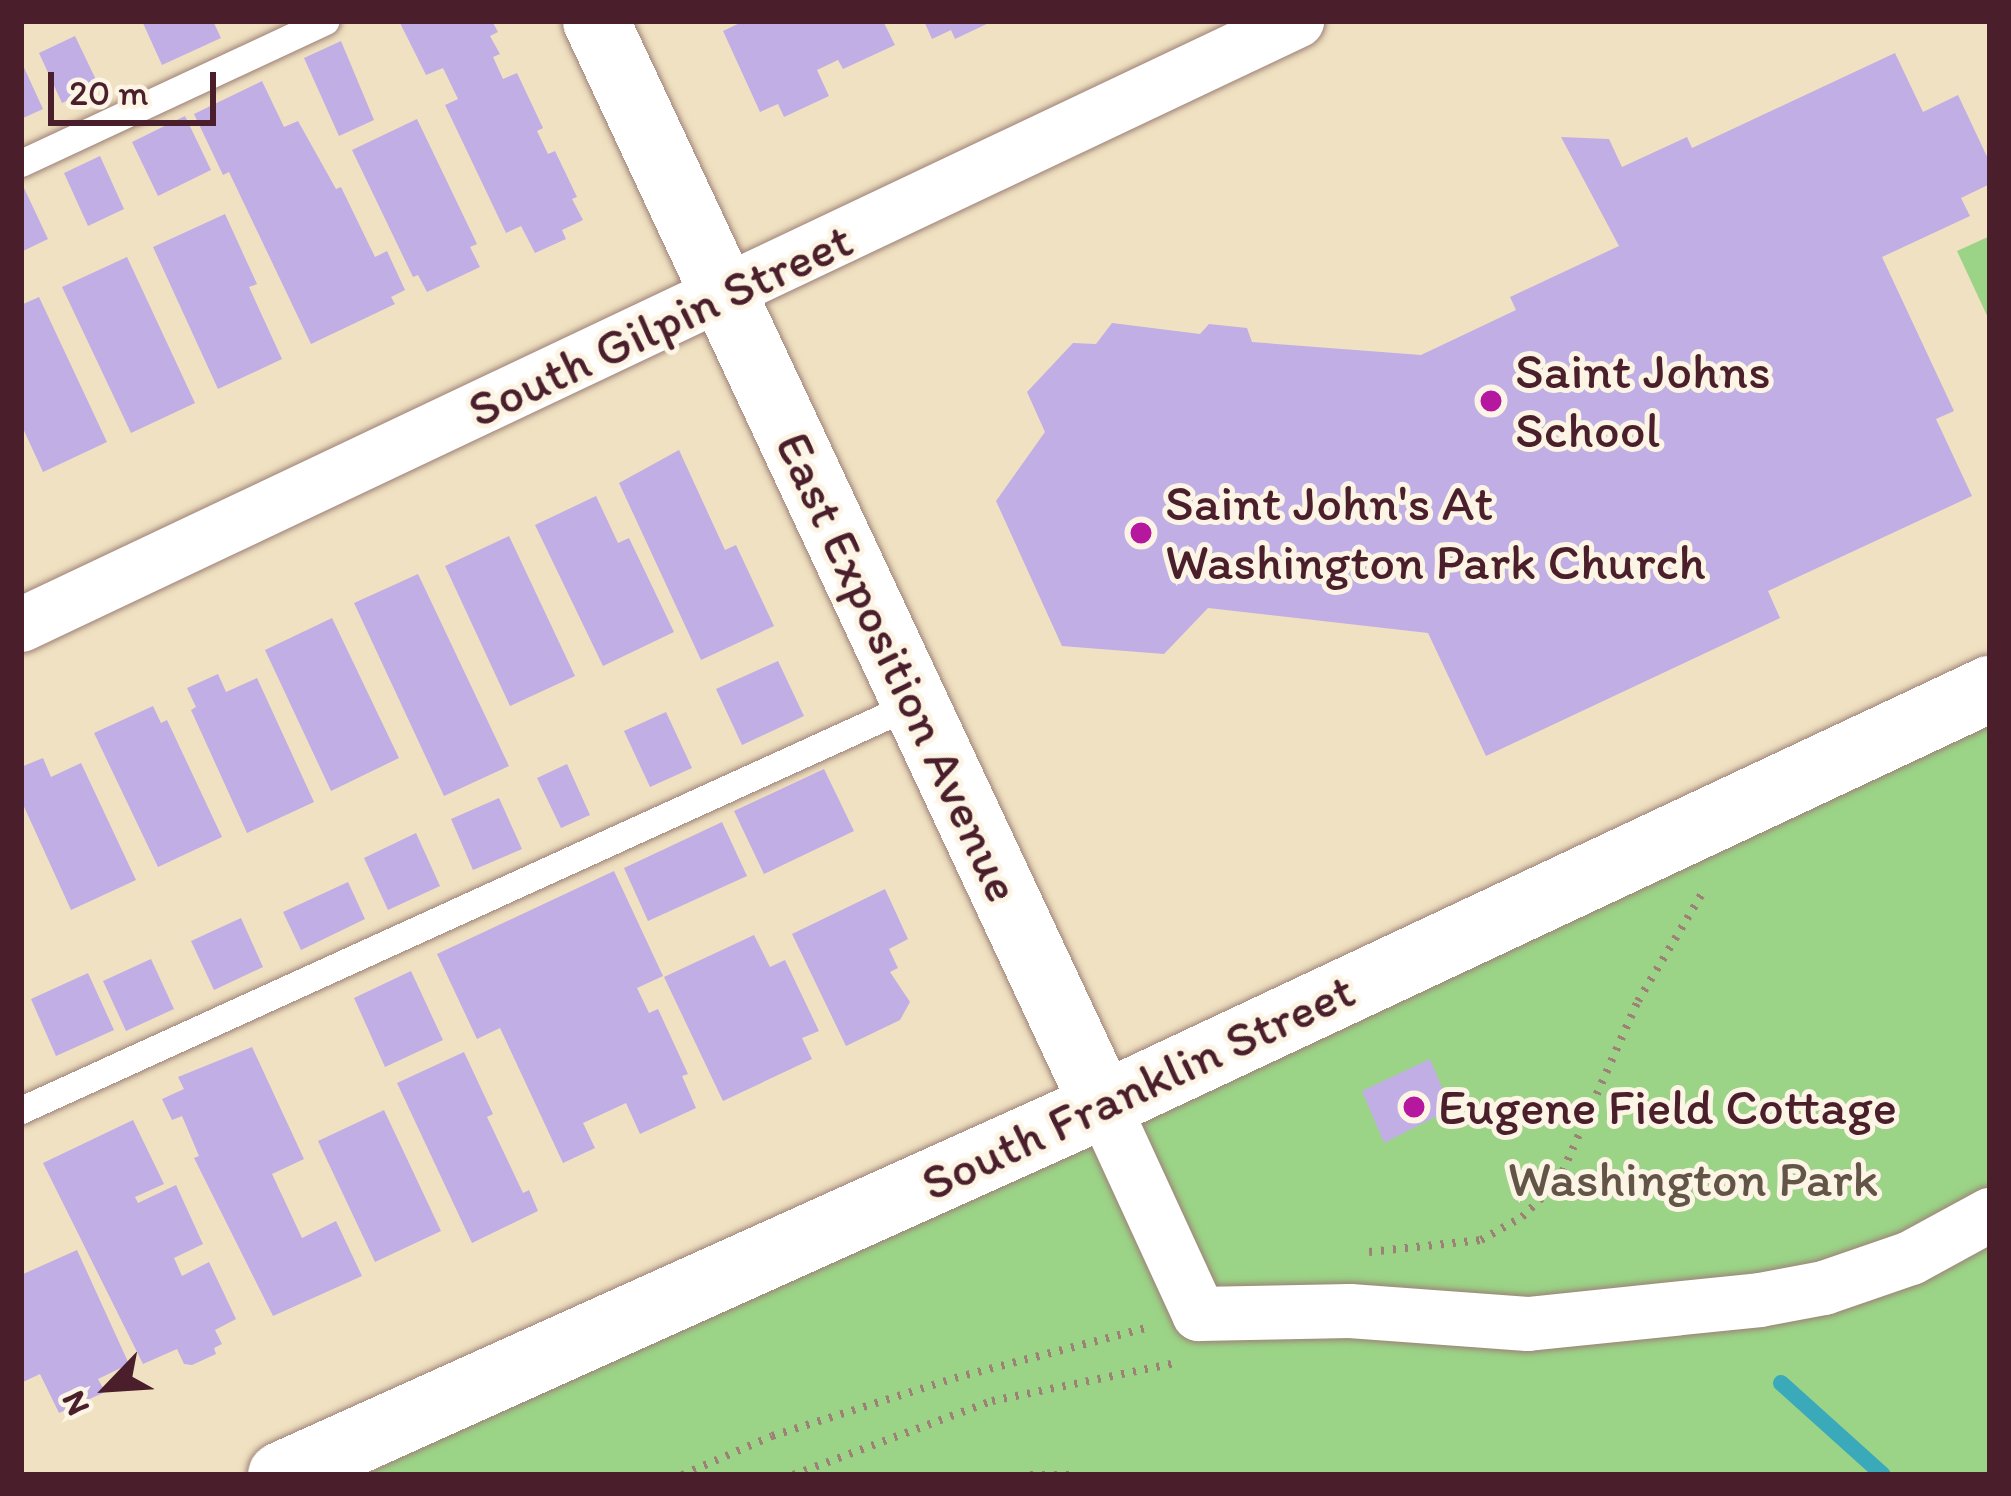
<!DOCTYPE html>
<html>
<head>
<meta charset="utf-8">
<style>
  body { margin:0 }
  #map { position:relative; width:2011px; height:1496px; overflow:hidden; background:#f0e1c2; font-family:Itim,sans-serif }
  div>[style] { position:absolute }
  [style*='--x'] { left:calc(var(--x)*1px); top:calc(var(--y)*1px); width:calc(var(--w)*1px); rotate:calc(var(--a)*1deg) }
  .green>* { inset:0; background:#9bd487 }
  .stream>* { height:16px; margin:-8px; padding:0 8px; transform-origin:8px; border-radius:8px; background:#3aa9b9 }
  .building>* { inset:0; background:#c1aee5 }
  .path>* { height:8px; margin-top:-4px; transform-origin:0; background:repeating-linear-gradient(90deg,#9d8076 0 3px,transparent 0 12px) }
  .roads { filter:drop-shadow(0 0 3px #9d8076) drop-shadow(0 0 3px #9d8076) }
  .service>* { height:27px; margin:-13.5px; padding:0 13.5px; transform-origin:13.5px; border-radius:13.5px; background:#fff }
  .minor>* { height:54px; margin:-27px; padding:0 27px; transform-origin:27px; border-radius:27px; background:#fff }
  .tertiary>* { height:66px; margin:-33px; padding:0 33px; transform-origin:33px; border-radius:33px; background:#fff }
  .dots>* { width:33px; height:33px; translate:-50% -50%; box-sizing:border-box; border:6px solid #fcf5e5; border-radius:50% }
  span { translate:-50% -50%; white-space:nowrap; text-align:center; line-height:1.15; -webkit-text-stroke:10px #fcf5e5; paint-order:stroke }
  .street-label { font-size:51px; color:#4a1f2b }
  .poi-label { font-size:51px; color:#4a1f2b }
  .left { translate:0 -50%; text-align:left }
  .park-label { font-size:51px; color:#625547 }
  .frame { position:absolute; inset:0; border:24px solid #4a1f2b; pointer-events:none }
  .north { position:absolute; left:48px; top:1328px; width:120px; height:120px; -webkit-text-stroke:9px #fcf5e5; paint-order:stroke; rotate:245deg; font-size:33px; font-weight:700; line-height:48px; text-align:center; color:#4a1f2b }
  .north::after { content:''; display:block; margin:auto; width:42px; height:54px; background:#4a1f2b; clip-path:polygon(50% 0,100% 100%,50% 72%,0 100%) }
  .scale { position:absolute; left:48px; top:72px; width:168px; height:54px; box-sizing:border-box; border:6px solid #4a1f2b; border-top:0; padding-left:15px; font-size:36px; line-height:42px; white-space:nowrap; color:#4a1f2b; -webkit-text-stroke:9px #fcf5e5; paint-order:stroke }
</style>
</head>
<body>
<div id="map">
  <div class="green">
    <i style="clip-path:polygon(1990px 236px,1990px 322px,1957px 251px)"></i>
    <i style="clip-path:polygon(1990px 715px,1990px 1475px,364px 1475px)"></i>
  </div>
  <div class="stream">
    <i style="--x:1781;--y:1383;--w:137;--a:42"></i>
  </div>
  <div class="building">
    <i style="clip-path:polygon(142px 21px,213px 21px,221px 38px,162px 65px)"></i>
    <i style="clip-path:polygon(399px 21px,492px 21px,498px 32px,490px 36px,500px 54px,493px 57px,503px 79px,517px 73px,543px 128px,537px 131px,548px 154px,555px 151px,577px 197px,572px 199px,583px 220px,562px 230px,566px 239px,535px 253px,521px 226px,506px 233px,445px 105px,458px 99px,443px 68px,426px 75px)"></i>
    <i style="clip-path:polygon(744px 21px,883px 21px,895px 45px,843px 69px,838px 60px,817px 70px,829px 96px,784px 117px,778px 104px,760px 112px,723px 31px)"></i>
    <i style="clip-path:polygon(924px 21px,993px 21px,955px 39px,951px 30px,932px 39px)"></i>
    <i style="clip-path:polygon(75px 36px,99px 86px,62px 103px,39px 53px)"></i>
    <i style="clip-path:polygon(341px 41px,374px 120px,339px 136px,304px 58px)"></i>
    <i style="clip-path:polygon(1895px 53px,1923px 112px,1958px 95px,1990px 163px,1990px 184px,1961px 198px,1970px 216px,1882px 257px,1954px 411px,1936px 419px,1972px 496px,1768px 591px,1780px 618px,1486px 756px,1428px 633px,1208px 608px,1164px 654px,1062px 646px,996px 501px,1045px 432px,1027px 392px,1073px 343px,1096px 344px,1112px 323px,1200px 334px,1209px 324px,1247px 328px,1252px 342px,1421px 355px,1516px 310px,1510px 297px,1619px 246px,1561px 137px,1609px 139px,1622px 167px,1687px 137px,1692px 148px)"></i>
    <i style="clip-path:polygon(21px 61px,43px 109px,21px 119px)"></i>
    <i style="clip-path:polygon(262px 81px,284px 127px,298px 121px,336px 189px,341px 187px,375px 257px,387px 251px,405px 290px,391px 297px,395px 304px,311px 344px,229px 172px,223px 175px,194px 114px)"></i>
    <i style="clip-path:polygon(185px 116px,211px 170px,158px 196px,132px 142px)"></i>
    <i style="clip-path:polygon(417px 119px,477px 244px,470px 247px,480px 267px,427px 292px,418px 275px,413px 277px,352px 150px)"></i>
    <i style="clip-path:polygon(100px 156px,124px 209px,88px 226px,64px 173px)"></i>
    <i style="clip-path:polygon(24px 188px,48px 239px,21px 252px,21px 190px)"></i>
    <i style="clip-path:polygon(225px 214px,257px 284px,249px 287px,282px 359px,218px 389px,153px 247px)"></i>
    <i style="clip-path:polygon(127px 257px,195px 403px,131px 433px,62px 287px)"></i>
    <i style="clip-path:polygon(39px 297px,107px 442px,43px 472px,21px 424px,21px 305px)"></i>
    <i style="clip-path:polygon(679px 450px,725px 550px,736px 545px,774px 626px,701px 660px,619px 483px)"></i>
    <i style="clip-path:polygon(596px 496px,618px 543px,629px 538px,674px 632px,603px 666px,535px 525px)"></i>
    <i style="clip-path:polygon(509px 536px,575px 676px,510px 706px,445px 566px)"></i>
    <i style="clip-path:polygon(418px 574px,509px 766px,444px 796px,354px 603px)"></i>
    <i style="clip-path:polygon(332px 618px,399px 758px,331px 791px,265px 650px)"></i>
    <i style="clip-path:polygon(778px 661px,804px 716px,742px 745px,716px 689px)"></i>
    <i style="clip-path:polygon(218px 674px,226px 692px,257px 678px,314px 802px,247px 833px,191px 710px,196px 707px,187px 688px)"></i>
    <i style="clip-path:polygon(153px 706px,161px 723px,167px 720px,222px 837px,158px 867px,94px 733px)"></i>
    <i style="clip-path:polygon(666px 712px,692px 768px,650px 787px,624px 731px)"></i>
    <i style="clip-path:polygon(43px 758px,51px 777px,81px 763px,136px 880px,71px 910px,21px 800px,21px 767px)"></i>
    <i style="clip-path:polygon(567px 764px,590px 815px,561px 828px,537px 778px)"></i>
    <i style="clip-path:polygon(824px 769px,854px 831px,764px 874px,734px 811px)"></i>
    <i style="clip-path:polygon(499px 798px,522px 849px,473px 870px,451px 819px)"></i>
    <i style="clip-path:polygon(722px 822px,747px 876px,648px 921px,624px 868px)"></i>
    <i style="clip-path:polygon(416px 833px,440px 886px,388px 910px,364px 858px)"></i>
    <i style="clip-path:polygon(614px 871px,663px 976px,637px 988px,649px 1013px,658px 1009px,688px 1074px,682px 1076px,696px 1108px,640px 1134px,626px 1103px,583px 1123px,595px 1148px,563px 1163px,500px 1028px,477px 1039px,437px 954px)"></i>
    <i style="clip-path:polygon(348px 882px,365px 919px,301px 950px,283px 912px)"></i>
    <i style="clip-path:polygon(885px 889px,908px 939px,889px 949px,898px 968px,890px 972px,910px 1002px,900px 1020px,846px 1046px,792px 934px)"></i>
    <i style="clip-path:polygon(241px 918px,263px 967px,214px 990px,191px 941px)"></i>
    <i style="clip-path:polygon(754px 935px,770px 967px,785px 960px,819px 1031px,802px 1038px,812px 1059px,723px 1101px,664px 977px)"></i>
    <i style="clip-path:polygon(151px 959px,174px 1009px,126px 1031px,103px 981px)"></i>
    <i style="clip-path:polygon(411px 971px,443px 1040px,385px 1067px,354px 998px)"></i>
    <i style="clip-path:polygon(88px 973px,114px 1030px,56px 1056px,31px 999px)"></i>
    <i style="clip-path:polygon(252px 1047px,304px 1159px,272px 1174px,302px 1238px,336px 1221px,362px 1276px,273px 1316px,194px 1158px,199px 1156px,182px 1116px,172px 1120px,162px 1099px,184px 1089px,178px 1077px)"></i>
    <i style="clip-path:polygon(464px 1052px,493px 1114px,487px 1117px,523px 1193px,529px 1190px,538px 1211px,472px 1243px,397px 1083px)"></i>
    <i style="clip-path:polygon(1430px 1059px,1451px 1109px,1384px 1143px,1362px 1091px)"></i>
    <i style="clip-path:polygon(384px 1110px,441px 1231px,375px 1262px,318px 1141px)"></i>
    <i style="clip-path:polygon(133px 1120px,164px 1184px,135px 1197px,138px 1203px,176px 1185px,203px 1244px,174px 1258px,182px 1276px,209px 1262px,236px 1319px,215px 1330px,222px 1344px,214px 1348px,216px 1354px,192px 1365px,184px 1364px,177px 1349px,143px 1364px,43px 1163px)"></i>
    <i style="clip-path:polygon(77px 1250px,129px 1364px,98px 1379px,105px 1392px,59px 1413px,40px 1374px,23px 1382px,21px 1377px,21px 1275px)"></i>
  </div>
  <div class="path">
    <i style="--x:1369;--y:1252;--w:113;--a:-6.1"></i>
    <i style="--x:1481;--y:1240;--w:47;--a:-29.3"></i>
    <i style="--x:1522;--y:1217;--w:50;--a:-44.2"></i>
    <i style="--x:1558;--y:1182;--w:198;--a:-66.2"></i>
    <i style="--x:1638;--y:1001;--w:127;--a:-59.2"></i>
    <i style="--x:682;--y:1475;--w:98;--a:-23.4"></i>
    <i style="--x:772;--y:1436;--w:192;--a:-17.6"></i>
    <i style="--x:955;--y:1378;--w:196;--a:-14.7"></i>
    <i style="--x:793;--y:1475;--w:212;--a:-20.4"></i>
    <i style="--x:992;--y:1401;--w:188;--a:-11.7"></i>
    <i style="--x:1030;--y:1475;--w:41;--a:0"></i>
  </div>
  <div class="roads">
    <div class="service">
      <i style="--x:21;--y:163;--w:336;--a:-25"></i>
      <i style="--x:21;--y:1110;--w:982;--a:-24.48"></i>
    </div>
    <div class="minor">
      <i style="--x:21;--y:625;--w:1412;--a:-25.33"></i>
      <i style="--x:1103;--y:1105;--w:230;--a:65.3"></i>
      <i style="--x:1199;--y:1314;--w:151;--a:-1.1"></i>
      <i style="--x:1350;--y:1311;--w:178;--a:4.2"></i>
      <i style="--x:1528;--y:1324;--w:233;--a:-5.9"></i>
      <i style="--x:1760;--y:1300;--w:65;--a:-10.6"></i>
      <i style="--x:1824;--y:1288;--w:92;--a:-19"></i>
      <i style="--x:1911;--y:1258;--w:90;--a:-28.6"></i>
    </div>
    <div class="tertiary">
      <i style="--x:596;--y:21;--w:1197;--a:64.93"></i>
      <i style="--x:281;--y:1475;--w:901;--a:-24.23"></i>
      <i style="--x:1103;--y:1105;--w:980;--a:-25.13"></i>
    </div>
  </div>
  <div class="dots">
    <i style="left:1491px;top:401px;background:#b5179e"></i>
    <i style="left:1141px;top:533px;background:#b5179e"></i>
    <i style="left:1414px;top:1107px;background:#b5179e"></i>
  </div>
  <div class="street-label">
    <span style="left:660px;top:325px;rotate:-25deg">South Gilpin Street</span>
    <span style="left:898px;top:667px;rotate:65deg">East Exposition Avenue</span>
    <span style="left:1138px;top:1087px;rotate:-25deg">South Franklin Street</span>
  </div>
  <div class="poi-label">
    <span class="left" style="left:1515px;top:401px">Saint Johns<br>School</span>
    <span class="left" style="left:1165px;top:533px">Saint John's At<br>Washington Park Church</span>
    <span class="left" style="left:1438px;top:1107px">Eugene Field Cottage</span>
  </div>
  <div class="park-label">
    <span style="left:1693px;top:1179px">Washington Park</span>
  </div>
  <div class="frame"></div>
  <div class="north">N</div>
  <div class="scale">20 m</div>
</div>
</body>
</html>
